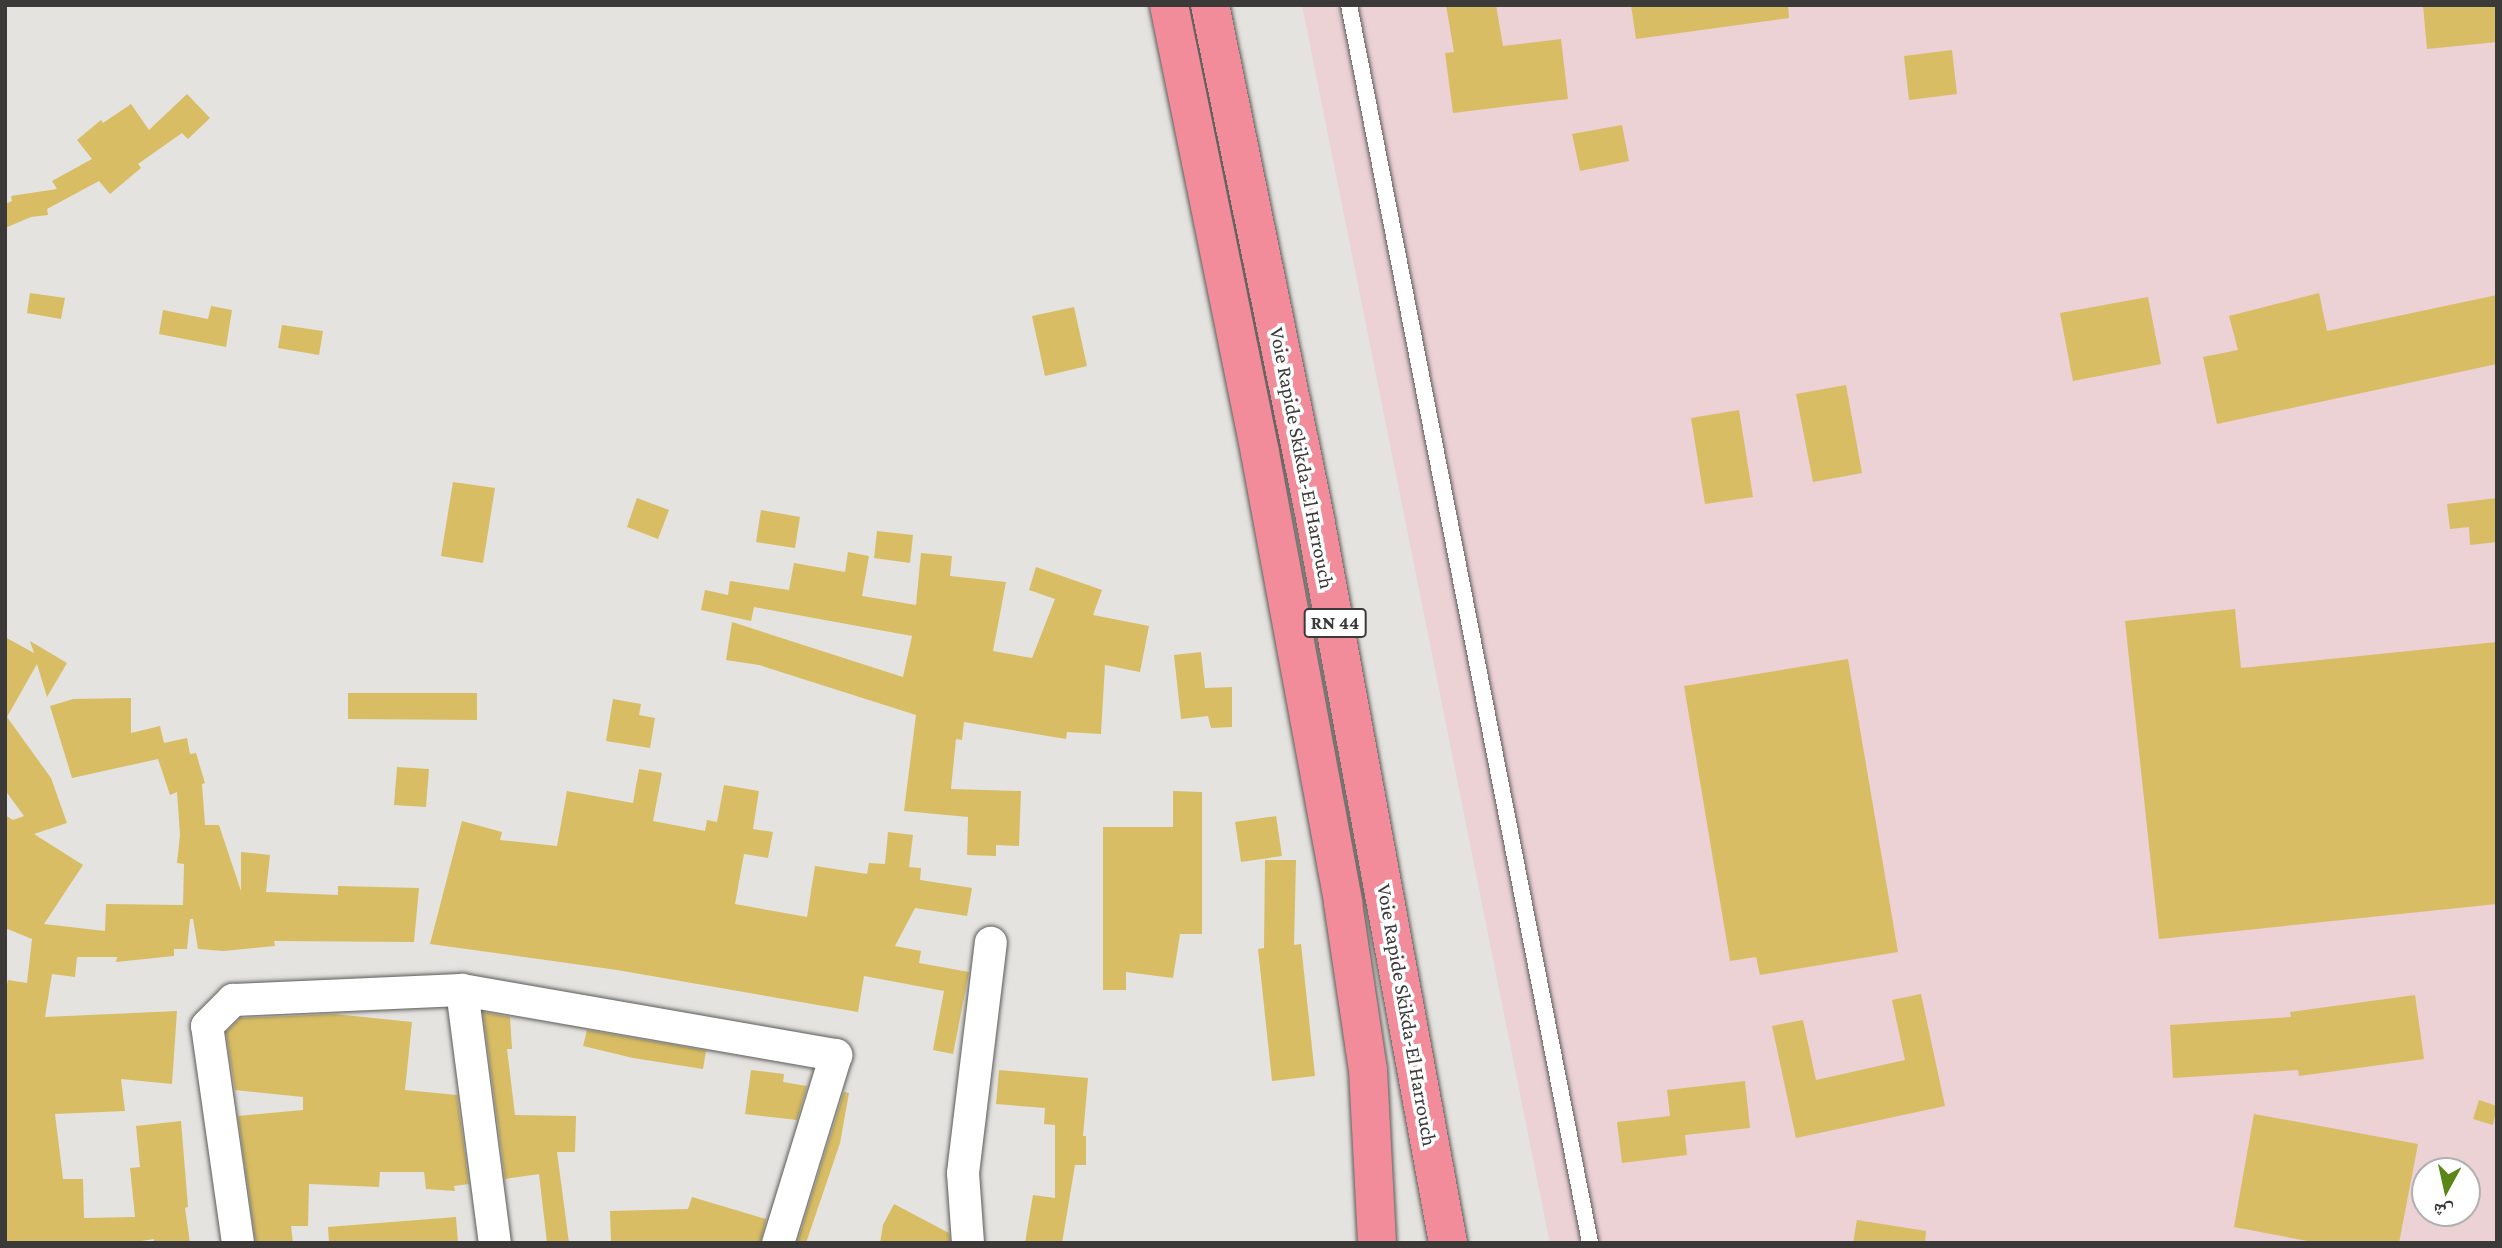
<!DOCTYPE html>
<html>
<head>
<meta charset="utf-8">
<style>
  body { margin:0 }
  #map { position:relative; width:2502px; height:1248px; overflow:hidden; background:#e4e3df; font-family:"Crimson Pro","Noto Naskh Arabic",serif }
  div>[style] { position:absolute }
  [style*='--x'] { left:calc(var(--x)*1px); top:calc(var(--y)*1px); width:calc(var(--w)*1px); rotate:calc(var(--a)*1deg) }
  .industrial>* { inset:0; background:#ecd1d5 }
  .building>* { inset:0; background:#d8bd65 }
  .roads { filter:drop-shadow(0 0 2px #5c5b58) drop-shadow(0 0 2px #5c5b58) }
  .service>* { height:16px; margin:-8px; padding:0 8px; transform-origin:8px; border-radius:8px; background:#fff }
  .minor>* { height:32px; margin:-16px; padding:0 16px; transform-origin:16px; border-radius:16px; background:#fff }
  .trunk>* { height:38px; margin:-19px; padding:0 19px; transform-origin:19px; border-radius:19px; background:#f28c9a }
  span { translate:-50% -50%; white-space:nowrap; text-align:center; line-height:1.15; -webkit-text-stroke:7px #fff; paint-order:stroke }
  .shield-label span { padding:2px 5px; background:#fff; border:2px solid; border-radius:5px; -webkit-text-stroke-width:0 }
  .shield-label { font-size:19px; color:#3b3a39; font-weight:700 }
  .street-label { font-size:21px; color:#3b3a39 }
  .frame { position:absolute; inset:0; border:7px solid #3b3a39; pointer-events:none }
  .north { position:absolute; left:2411px; top:1157px; width:70px; height:70px; box-sizing:border-box; background:#fff; border:2px solid #b1b0b0; border-radius:50%; rotate:188deg; font-size:19px; font-weight:700; line-height:28px; text-align:center; color:#3b3a39 }
  .north::after { content:''; display:block; margin:auto; width:24px; height:32px; background:#598616; clip-path:polygon(50% 0,100% 100%,50% 72%,0 100%) }
</style>
</head>
<body>
<div id="map">
  <div class="industrial">
    <i style="clip-path:polygon(evenodd,1302px 5px,2497px 5px,2497px 1243px,1550px 1243px,1302px 5px,2425px 1171px,2467px 1171px,2467px 1213px,2425px 1213px,2425px 1171px)"></i>
  </div>
  <div class="building">
    <i style="clip-path:polygon(1446px 5px,1496px 5px,1503px 46px,1561px 39px,1568px 99px,1453px 113px,1445px 53px,1454px 52px)"></i>
    <i style="clip-path:polygon(1631px 5px,1788px 5px,1789px 18px,1636px 39px)"></i>
    <i style="clip-path:polygon(2423px 5px,2497px 5px,2497px 42px,2427px 49px)"></i>
    <i style="clip-path:polygon(1952px 50px,1957px 94px,1909px 100px,1904px 56px)"></i>
    <i style="clip-path:polygon(187px 94px,210px 118px,188px 139px,182px 133px,138px 164px,141px 168px,110px 194px,99px 181px,47px 209px,48px 215px,31px 217px,5px 228px,5px 204px,12px 201px,11px 196px,57px 189px,52px 181px,92px 159px,77px 140px,101px 120px,103px 123px,131px 104px,149px 130px)"></i>
    <i style="clip-path:polygon(1622px 125px,1629px 161px,1580px 171px,1572px 134px)"></i>
    <i style="clip-path:polygon(30px 293px,65px 298px,61px 319px,27px 313px)"></i>
    <i style="clip-path:polygon(2319px 293px,2327px 331px,2497px 295px,2497px 364px,2217px 424px,2203px 357px,2238px 350px,2229px 316px)"></i>
    <i style="clip-path:polygon(2148px 297px,2161px 364px,2073px 381px,2060px 313px)"></i>
    <i style="clip-path:polygon(211px 306px,232px 310px,226px 347px,159px 334px,163px 310px,208px 319px)"></i>
    <i style="clip-path:polygon(1074px 307px,1087px 366px,1045px 376px,1032px 316px)"></i>
    <i style="clip-path:polygon(282px 325px,323px 331px,319px 355px,278px 348px)"></i>
    <i style="clip-path:polygon(1846px 385px,1862px 473px,1813px 482px,1796px 394px)"></i>
    <i style="clip-path:polygon(1739px 410px,1753px 497px,1705px 504px,1691px 418px)"></i>
    <i style="clip-path:polygon(453px 482px,495px 488px,483px 563px,441px 556px)"></i>
    <i style="clip-path:polygon(637px 498px,669px 510px,658px 539px,627px 527px)"></i>
    <i style="clip-path:polygon(2497px 498px,2497px 542px,2470px 545px,2469px 527px,2450px 529px,2447px 504px)"></i>
    <i style="clip-path:polygon(761px 510px,800px 517px,795px 548px,756px 542px)"></i>
    <i style="clip-path:polygon(877px 531px,913px 535px,910px 563px,874px 558px)"></i>
    <i style="clip-path:polygon(848px 552px,869px 556px,862px 596px,916px 605px,921px 553px,952px 556px,950px 576px,1006px 582px,993px 651px,1032px 658px,1055px 599px,1029px 590px,1036px 567px,1102px 590px,1093px 615px,1149px 626px,1140px 672px,1105px 665px,1101px 734px,1067px 732px,1066px 739px,964px 722px,962px 740px,956px 739px,951px 789px,1021px 791px,1019px 846px,996px 845px,996px 856px,967px 855px,968px 817px,904px 811px,916px 715px,759px 665px,726px 660px,732px 622px,903px 677px,912px 636px,754px 607px,751px 621px,701px 610px,705px 590px,728px 595px,730px 581px,789px 590px,794px 563px,845px 572px)"></i>
    <i style="clip-path:polygon(2235px 609px,2241px 668px,2497px 642px,2497px 904px,2159px 939px,2125px 621px)"></i>
    <i style="clip-path:polygon(5px 637px,34px 653px,30px 641px,67px 663px,47px 697px,37px 664px,7px 717px,51px 778px,67px 823px,34px 834px,83px 865px,44px 924px,105px 931px,106px 904px,183px 905px,184px 864px,177px 863px,180px 835px,177px 792px,170px 795px,158px 759px,72px 778px,50px 706px,73px 699px,131px 698px,131px 733px,160px 726px,164px 743px,187px 738px,190px 754px,196px 753px,205px 783px,202px 784px,205px 825px,219px 825px,241px 891px,241px 852px,270px 855px,266px 892px,338px 895px,338px 886px,419px 888px,414px 942px,274px 941px,275px 946px,224px 951px,198px 949px,193px 919px,190px 919px,187px 949px,174px 949px,174px 956px,116px 962px,117px 957px,77px 957px,75px 977px,52px 974px,45px 1017px,177px 1011px,172px 1084px,121px 1079px,125px 1111px,55px 1114px,63px 1179px,83px 1179px,84px 1218px,135px 1217px,130px 1168px,140px 1167px,136px 1126px,181px 1121px,188px 1207px,185px 1208px,190px 1243px,154px 1243px,154px 1239px,129px 1243px,5px 1243px,5px 994px,8px 980px,27px 983px,32px 939px,5px 928px,5px 815px,13px 820px,24px 816px,5px 790px)"></i>
    <i style="clip-path:polygon(1201px 652px,1205px 688px,1232px 687px,1232px 727px,1211px 728px,1208px 716px,1181px 719px,1174px 655px)"></i>
    <i style="clip-path:polygon(1848px 659px,1898px 952px,1760px 975px,1756px 957px,1730px 961px,1684px 686px)"></i>
    <i style="clip-path:polygon(348px 693px,477px 693px,477px 720px,348px 719px)"></i>
    <i style="clip-path:polygon(613px 699px,641px 704px,639px 715px,655px 718px,650px 748px,606px 741px)"></i>
    <i style="clip-path:polygon(397px 767px,429px 769px,426px 807px,394px 805px)"></i>
    <i style="clip-path:polygon(639px 769px,662px 773px,653px 821px,705px 831px,707px 820px,717px 822px,724px 785px,759px 791px,753px 829px,773px 832px,768px 858px,744px 854px,735px 904px,807px 917px,815px 866px,867px 874px,869px 863px,885px 864px,888px 832px,913px 835px,909px 867px,921px 868px,920px 880px,972px 888px,967px 916px,915px 908px,895px 946px,921px 951px,919px 963px,969px 972px,953px 1054px,933px 1050px,944px 991px,864px 976px,858px 1012px,617px 970px,430px 944px,462px 821px,502px 832px,500px 840px,557px 846px,567px 791px,633px 803px)"></i>
    <i style="clip-path:polygon(1173px 791px,1202px 792px,1202px 934px,1180px 934px,1173px 978px,1126px 972px,1126px 990px,1103px 990px,1103px 827px,1173px 827px)"></i>
    <i style="clip-path:polygon(1276px 816px,1282px 856px,1241px 862px,1235px 822px)"></i>
    <i style="clip-path:polygon(1265px 860px,1296px 860px,1294px 945px,1301px 944px,1315px 1076px,1272px 1081px,1258px 949px,1264px 948px)"></i>
    <i style="clip-path:polygon(1921px 994px,1945px 1106px,1796px 1138px,1772px 1026px,1803px 1020px,1816px 1080px,1905px 1060px,1892px 1000px)"></i>
    <i style="clip-path:polygon(2415px 995px,2424px 1059px,2299px 1076px,2298px 1070px,2173px 1078px,2170px 1025px,2291px 1017px,2290px 1012px)"></i>
    <i style="clip-path:polygon(483px 1012px,510px 1017px,512px 1049px,507px 1049px,515px 1115px,576px 1116px,575px 1152px,557px 1152px,569px 1243px,547px 1243px,539px 1174px,505px 1179px)"></i>
    <i style="clip-path:polygon(334px 1014px,412px 1022px,405px 1090px,457px 1095px,469px 1184px,454px 1186px,455px 1191px,426px 1189px,424px 1172px,380px 1172px,379px 1187px,309px 1184px,308px 1226px,291px 1226px,293px 1243px,256px 1243px,238px 1116px,303px 1110px,303px 1097px,235px 1090px,226px 1032px,241px 1018px)"></i>
    <i style="clip-path:polygon(587px 1030px,714px 1052px,706px 1051px,703px 1069px,633px 1058px,583px 1046px)"></i>
    <i style="clip-path:polygon(751px 1070px,784px 1074px,783px 1082px,807px 1086px,797px 1120px,745px 1114px)"></i>
    <i style="clip-path:polygon(999px 1070px,1088px 1078px,1083px 1136px,1086px 1136px,1086px 1165px,1075px 1165px,1062px 1243px,1025px 1243px,1033px 1195px,1055px 1198px,1055px 1125px,1044px 1124px,1045px 1108px,996px 1104px)"></i>
    <i style="clip-path:polygon(1745px 1081px,1750px 1128px,1685px 1135px,1687px 1155px,1622px 1163px,1617px 1122px,1670px 1116px,1667px 1090px)"></i>
    <i style="clip-path:polygon(844px 1092px,849px 1093px,840px 1143px,806px 1243px,797px 1243px)"></i>
    <i style="clip-path:polygon(2479px 1100px,2497px 1106px,2493px 1125px,2473px 1119px)"></i>
    <i style="clip-path:polygon(2254px 1114px,2418px 1144px,2399px 1243px,2318px 1243px,2234px 1227px)"></i>
    <i style="clip-path:polygon(692px 1197px,766px 1219px,767px 1216px,760px 1243px,611px 1243px,610px 1211px,688px 1209px)"></i>
    <i style="clip-path:polygon(894px 1204px,949px 1233px,950px 1243px,880px 1243px,883px 1225px)"></i>
    <i style="clip-path:polygon(456px 1217px,458px 1243px,329px 1243px,328px 1227px)"></i>
    <i style="clip-path:polygon(1857px 1220px,1926px 1231px,1925px 1243px,1853px 1243px)"></i>
  </div>
  <div class="roads">
    <div class="service">
      <i style="--x:1349;--y:5;--w:1261;--a:78.98"></i>
    </div>
    <div class="minor">
      <i style="--x:462;--y:990;--w:255;--a:82.6"></i>
      <i style="--x:238;--y:1243;--w:219;--a:-98.1"></i>
      <i style="--x:207;--y:1026;--w:37;--a:-45"></i>
      <i style="--x:233;--y:1000;--w:229;--a:-2.5"></i>
      <i style="--x:462;--y:990;--w:380;--a:9.9"></i>
      <i style="--x:836;--y:1055;--w:197;--a:107.1"></i>
      <i style="--x:968;--y:1243;--w:70;--a:-94.1"></i>
      <i style="--x:963;--y:1173;--w:232;--a:-83.1"></i>
    </div>
    <div class="trunk">
      <i style="--x:1169;--y:5;--w:457;--a:78.5"></i>
      <i style="--x:1260;--y:453;--w:458;--a:79.5"></i>
      <i style="--x:1343;--y:903;--w:169;--a:81.5"></i>
      <i style="--x:1368;--y:1070;--w:173;--a:87"></i>
      <i style="--x:1210;--y:5;--w:524;--a:78.43"></i>
      <i style="--x:1315;--y:518;--w:737;--a:79.6"></i>
    </div>
  </div>
  <div class="shield-label">
    <span style="left:1335px;top:623px">RN 44</span>
  </div>
  <div class="street-label">
    <span style="left:1302px;top:458px;rotate:79deg">Voie Rapide Skikda-El Harrouch</span>
    <span style="left:1407px;top:1015px;rotate:80deg">Voie Rapide Skikda-El Harrouch</span>
  </div>
  <div class="frame"></div>
  <div class="north">ش</div>
</div>
</body>
</html>
